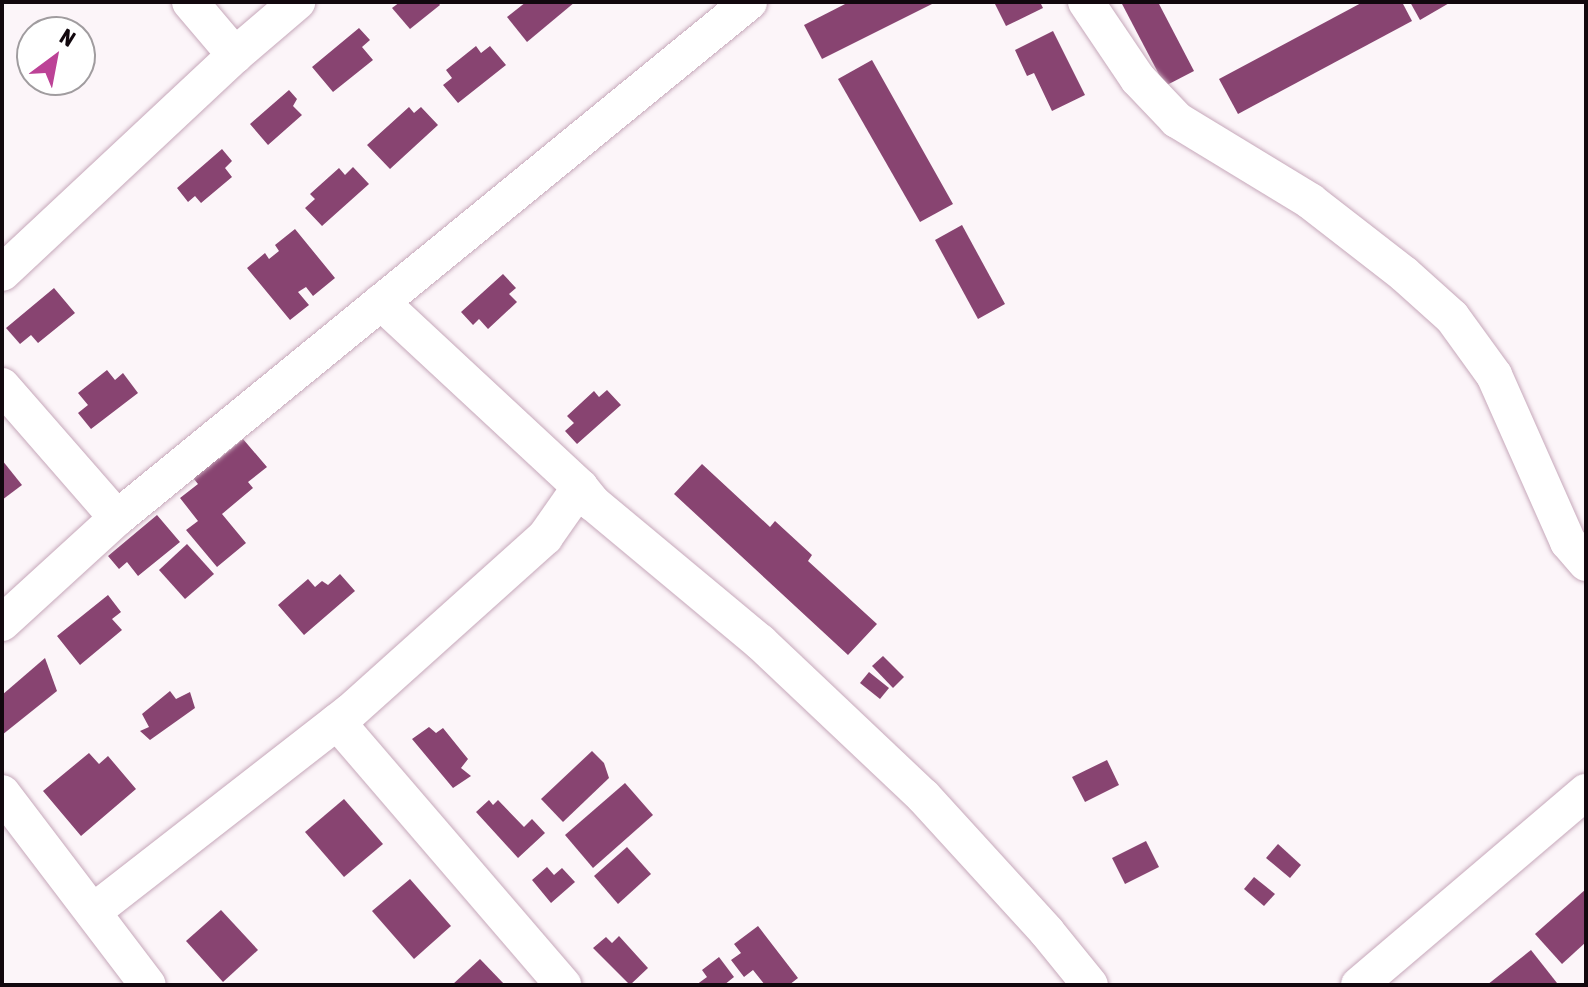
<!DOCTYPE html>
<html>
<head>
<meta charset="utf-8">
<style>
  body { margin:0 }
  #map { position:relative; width:1588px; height:987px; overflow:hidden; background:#fcf5f9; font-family:"Asap Condensed",sans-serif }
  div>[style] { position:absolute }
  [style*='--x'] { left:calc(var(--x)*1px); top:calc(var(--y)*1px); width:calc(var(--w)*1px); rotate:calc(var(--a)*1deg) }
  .building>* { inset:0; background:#884471 }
  .roads { filter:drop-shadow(0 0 2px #c6a8ba) drop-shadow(0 0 2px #c6a8ba) }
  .minor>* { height:36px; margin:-18px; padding:0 18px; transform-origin:18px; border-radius:18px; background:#fff }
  span { translate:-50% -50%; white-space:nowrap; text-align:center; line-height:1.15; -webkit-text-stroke:8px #fff; paint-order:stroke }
  .frame { position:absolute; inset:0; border:4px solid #12080e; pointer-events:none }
  .north { position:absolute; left:16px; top:16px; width:80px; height:80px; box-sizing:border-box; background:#fff; border:2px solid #a09c9f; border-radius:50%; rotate:32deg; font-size:22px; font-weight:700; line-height:32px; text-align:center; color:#12080e }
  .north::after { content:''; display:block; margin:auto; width:28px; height:36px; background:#bc4296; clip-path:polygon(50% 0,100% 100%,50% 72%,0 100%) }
</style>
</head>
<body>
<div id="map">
  <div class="building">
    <i style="clip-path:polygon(400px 2px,438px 2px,440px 5px,410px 29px,392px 8px)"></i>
    <i style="clip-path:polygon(526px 2px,575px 2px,527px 42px,507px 17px)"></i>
    <i style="clip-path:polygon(849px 2px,936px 2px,822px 59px,804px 25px)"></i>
    <i style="clip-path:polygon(994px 2px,1040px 2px,1043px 8px,1006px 26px)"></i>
    <i style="clip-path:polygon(1121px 2px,1158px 2px,1194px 71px,1165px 86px)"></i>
    <i style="clip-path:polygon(1363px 2px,1402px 2px,1412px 21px,1238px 114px,1219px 79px)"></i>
    <i style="clip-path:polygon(1410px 2px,1451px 2px,1420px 20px)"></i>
    <i style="clip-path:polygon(359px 28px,370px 40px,362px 47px,373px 60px,333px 92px,312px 67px)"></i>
    <i style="clip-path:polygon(1053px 31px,1085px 95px,1052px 111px,1034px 73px,1027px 76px,1015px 50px)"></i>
    <i style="clip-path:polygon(476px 46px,481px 53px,490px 46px,506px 65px,458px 103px,443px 85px,452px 78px,446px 70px)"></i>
    <i style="clip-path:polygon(872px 60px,953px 204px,920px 222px,838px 79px)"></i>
    <i style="clip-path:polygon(289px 90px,297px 99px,293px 106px,302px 115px,268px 145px,250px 124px)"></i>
    <i style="clip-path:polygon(409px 107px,414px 113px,421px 107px,438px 125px,390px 169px,367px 145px)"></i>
    <i style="clip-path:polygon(222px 149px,232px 161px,225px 168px,232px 177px,201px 203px,195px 196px,188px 202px,177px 188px)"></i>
    <i style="clip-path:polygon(353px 167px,369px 184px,322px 226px,305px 208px,315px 199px,310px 194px,339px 168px,345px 175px)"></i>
    <i style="clip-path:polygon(962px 225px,1005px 304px,978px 319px,935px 240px)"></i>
    <i style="clip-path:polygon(295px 229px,335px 278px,313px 296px,306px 287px,298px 292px,309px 305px,290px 320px,247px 268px,265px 253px,269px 259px,279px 251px,275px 245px)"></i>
    <i style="clip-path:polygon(503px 274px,516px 288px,509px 294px,517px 302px,488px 329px,479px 319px,473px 325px,461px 312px)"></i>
    <i style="clip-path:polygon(54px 288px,75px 313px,38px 343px,31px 335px,20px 344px,6px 328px)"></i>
    <i style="clip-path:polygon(107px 370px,115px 380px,123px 373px,138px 393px,91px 429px,78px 413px,88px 405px,78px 393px)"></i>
    <i style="clip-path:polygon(607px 390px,621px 405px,577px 444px,565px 431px,574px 423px,567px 416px,594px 391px,599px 397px)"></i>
    <i style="clip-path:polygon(243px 439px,267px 467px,248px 482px,253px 488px,222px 514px,246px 543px,217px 567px,186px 530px,198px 521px,180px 498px,198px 484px,185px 468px,209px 448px,219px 459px)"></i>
    <i style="clip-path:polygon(2px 460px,22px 485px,2px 500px)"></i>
    <i style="clip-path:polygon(702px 464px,770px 527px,775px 521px,812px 555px,808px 561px,877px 624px,848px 655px,674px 494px)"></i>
    <i style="clip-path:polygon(157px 515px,180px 542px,138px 576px,127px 562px,119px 569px,108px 556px)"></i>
    <i style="clip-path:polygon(187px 544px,214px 574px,185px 599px,159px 570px)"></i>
    <i style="clip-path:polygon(340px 574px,355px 591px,304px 635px,278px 605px,308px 579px,315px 587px,322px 581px,328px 585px)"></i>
    <i style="clip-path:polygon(108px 595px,121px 612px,112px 619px,122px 630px,80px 665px,57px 636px)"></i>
    <i style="clip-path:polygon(883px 656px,904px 677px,893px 688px,872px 666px)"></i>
    <i style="clip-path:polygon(45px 658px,57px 691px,2px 735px,2px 695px)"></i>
    <i style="clip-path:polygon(869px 672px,889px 688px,880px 699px,860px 683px)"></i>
    <i style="clip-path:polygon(170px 691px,176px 699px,190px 692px,195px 708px,150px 740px,140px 731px,149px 727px,142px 714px)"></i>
    <i style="clip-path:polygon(429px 727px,436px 733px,443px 728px,468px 759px,461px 768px,471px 776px,453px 788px,412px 739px)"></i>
    <i style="clip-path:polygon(592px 751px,604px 763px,609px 778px,563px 822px,541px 799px)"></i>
    <i style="clip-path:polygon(89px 753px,99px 764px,108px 756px,136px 789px,81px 836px,43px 791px)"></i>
    <i style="clip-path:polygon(1107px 760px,1119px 785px,1085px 802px,1072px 777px)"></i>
    <i style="clip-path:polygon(625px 783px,653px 815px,593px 868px,565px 835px)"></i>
    <i style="clip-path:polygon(344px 799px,383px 844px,344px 877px,305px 832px)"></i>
    <i style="clip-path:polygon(489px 800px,493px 805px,498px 800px,524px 827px,532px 819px,545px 833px,518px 858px,476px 812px)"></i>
    <i style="clip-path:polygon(1146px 841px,1159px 867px,1125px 884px,1112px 858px)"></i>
    <i style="clip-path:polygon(1278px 844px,1301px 865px,1290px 878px,1266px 858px)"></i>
    <i style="clip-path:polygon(627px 847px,651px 874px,618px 904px,594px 876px)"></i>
    <i style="clip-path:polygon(547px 867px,554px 875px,562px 868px,575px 882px,551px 903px,532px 880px)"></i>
    <i style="clip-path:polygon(1254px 877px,1275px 894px,1264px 906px,1244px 889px)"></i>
    <i style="clip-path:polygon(410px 879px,451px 926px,414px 959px,372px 911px)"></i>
    <i style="clip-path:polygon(1586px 889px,1586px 942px,1562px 964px,1535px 934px)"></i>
    <i style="clip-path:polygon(221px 910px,258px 950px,223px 982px,186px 941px)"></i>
    <i style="clip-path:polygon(758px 926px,798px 978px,789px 985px,765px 985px,753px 970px,744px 977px,731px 960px,741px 953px,734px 944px)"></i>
    <i style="clip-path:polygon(619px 936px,648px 968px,630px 985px,593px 948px,606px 937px,612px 943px)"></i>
    <i style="clip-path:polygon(1531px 950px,1557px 983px,1554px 985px,1487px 985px)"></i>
    <i style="clip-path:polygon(719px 957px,734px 977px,724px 985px,696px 985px,707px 977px,702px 970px)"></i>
    <i style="clip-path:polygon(480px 959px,505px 985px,452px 985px)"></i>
  </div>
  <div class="roads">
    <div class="minor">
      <i style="--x:190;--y:2;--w:70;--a:49.7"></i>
      <i style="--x:1086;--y:2;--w:93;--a:56"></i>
      <i style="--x:1138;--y:79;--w:57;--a:46.4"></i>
      <i style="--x:1177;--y:120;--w:156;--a:31.3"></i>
      <i style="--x:1310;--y:201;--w:119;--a:37.8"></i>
      <i style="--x:1404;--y:274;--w:64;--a:41.9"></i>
      <i style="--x:1452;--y:317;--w:72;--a:54.1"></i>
      <i style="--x:1494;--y:375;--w:183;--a:66.1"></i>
      <i style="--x:1568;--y:542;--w:28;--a:49"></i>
      <i style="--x:2;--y:273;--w:319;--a:-43.1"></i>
      <i style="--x:235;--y:55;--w:82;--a:-40.5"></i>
      <i style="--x:381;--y:302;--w:272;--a:42.9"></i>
      <i style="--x:580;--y:487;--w:21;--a:51"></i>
      <i style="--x:593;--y:503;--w:217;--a:39.8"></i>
      <i style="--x:760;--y:642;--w:224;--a:43.4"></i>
      <i style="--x:923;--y:796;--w:184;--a:47.6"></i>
      <i style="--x:1047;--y:932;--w:68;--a:50.9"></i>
      <i style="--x:2;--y:386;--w:175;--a:48.9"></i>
      <i style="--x:2;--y:623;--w:156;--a:-42.4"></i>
      <i style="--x:117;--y:518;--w:816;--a:-39.23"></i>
      <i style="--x:337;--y:722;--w:347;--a:49.3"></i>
      <i style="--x:2;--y:793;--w:241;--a:52.8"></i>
      <i style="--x:94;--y:911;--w:324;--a:-37.9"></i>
      <i style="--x:350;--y:712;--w:262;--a:-41.9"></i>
      <i style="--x:545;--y:537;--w:61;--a:-55"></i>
      <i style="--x:1359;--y:985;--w:298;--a:-40.4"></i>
    </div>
  </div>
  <div class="frame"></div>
  <div class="north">N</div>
</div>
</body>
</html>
